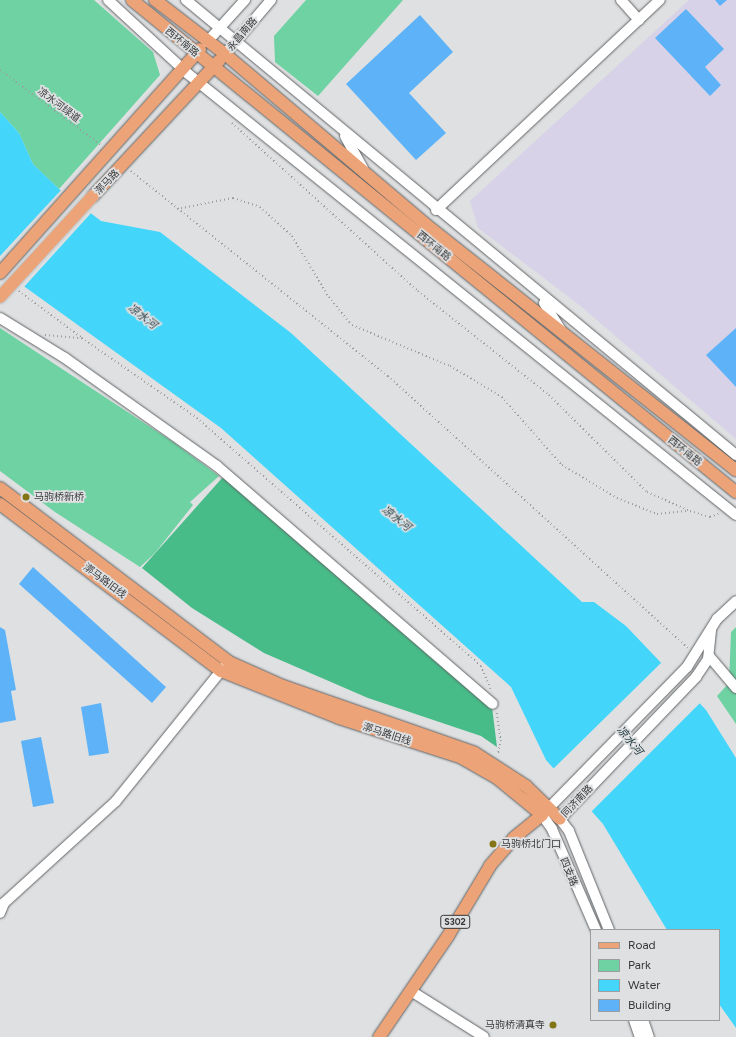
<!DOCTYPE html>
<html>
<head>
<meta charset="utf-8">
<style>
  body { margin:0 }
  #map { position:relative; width:736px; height:1037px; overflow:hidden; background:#dee0e2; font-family:Figtree,"Noto Sans SC",sans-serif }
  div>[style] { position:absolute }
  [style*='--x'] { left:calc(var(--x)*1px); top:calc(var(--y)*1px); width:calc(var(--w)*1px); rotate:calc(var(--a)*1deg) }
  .industrial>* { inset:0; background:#d7d2e8 }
  .green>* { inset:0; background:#6ed2a2 }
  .forest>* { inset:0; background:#47bc88 }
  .water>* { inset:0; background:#43d6fa }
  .pier>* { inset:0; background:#dee0e2 }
  .building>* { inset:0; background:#5eb3f8 }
  .path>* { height:1.5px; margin-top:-0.75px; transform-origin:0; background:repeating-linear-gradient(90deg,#9c9d9f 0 1px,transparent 0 4px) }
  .roads { filter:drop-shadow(0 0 1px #616365) drop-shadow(0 0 1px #616365) }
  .minor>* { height:10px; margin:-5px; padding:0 5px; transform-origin:5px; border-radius:5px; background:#fff }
  .major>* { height:12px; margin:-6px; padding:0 6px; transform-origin:6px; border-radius:6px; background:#eca377 }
  .bridges { filter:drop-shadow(0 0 1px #bbbbbc) drop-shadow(0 0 1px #bbbbbc) }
  .major-bridge>* { height:12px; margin:-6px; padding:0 6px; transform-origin:6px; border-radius:6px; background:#eca377 }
  .dots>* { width:11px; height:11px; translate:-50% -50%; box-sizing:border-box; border:2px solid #dee0e2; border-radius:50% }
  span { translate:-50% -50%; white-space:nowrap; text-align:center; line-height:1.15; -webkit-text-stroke:3.5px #dee0e2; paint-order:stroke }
  .shield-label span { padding:1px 3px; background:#dee0e2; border:1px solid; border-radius:3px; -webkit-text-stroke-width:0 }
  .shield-label { font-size:9px; color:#383839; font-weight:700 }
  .street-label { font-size:10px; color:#383839 }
  .poi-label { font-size:10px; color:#383839 }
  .left { translate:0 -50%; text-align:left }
  .right { translate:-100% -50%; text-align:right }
  .water-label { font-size:11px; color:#243c43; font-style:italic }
  .legend { position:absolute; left:590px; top:929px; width:130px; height:92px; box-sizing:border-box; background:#dee0e2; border:1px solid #9c9d9e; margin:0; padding:5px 7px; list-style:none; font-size:12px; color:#383839 }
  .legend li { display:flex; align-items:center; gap:8px; height:20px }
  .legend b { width:20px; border:1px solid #9c9d9e }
</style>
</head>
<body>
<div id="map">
  <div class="industrial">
    <i style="clip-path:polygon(689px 0,736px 0,736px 439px,578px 304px,478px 228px,470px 201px)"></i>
  </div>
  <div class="green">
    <i style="clip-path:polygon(0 0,94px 0,153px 52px,160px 75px,59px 189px,33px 164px,19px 133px,0 112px)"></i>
    <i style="clip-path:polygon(306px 0,403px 0,318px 96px,275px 62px,274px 36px)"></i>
    <i style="clip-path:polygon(0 328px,173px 442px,219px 476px,190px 502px,193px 505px,155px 553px,140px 567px,55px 512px,0 471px)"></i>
    <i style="clip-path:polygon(736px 627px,736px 724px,717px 696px,729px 683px,731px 632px)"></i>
  </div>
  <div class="forest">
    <i style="clip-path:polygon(223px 477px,492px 707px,497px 747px,481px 736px,368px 698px,264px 653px,192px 608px,142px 568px)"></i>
  </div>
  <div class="water">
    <i style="clip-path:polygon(0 112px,19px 133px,33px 164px,59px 189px,101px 221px,160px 232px,291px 333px,582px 602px,594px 602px,626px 626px,706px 710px,736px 758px,736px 1028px,719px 1004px,719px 930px,667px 930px,603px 824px,546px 760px,511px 687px,221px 428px,0 269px)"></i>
  </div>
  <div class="pier">
    <i style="clip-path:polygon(62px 189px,92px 212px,23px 288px,0 272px,0 256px)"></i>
    <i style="clip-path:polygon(662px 662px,701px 702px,590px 813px,552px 770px)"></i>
  </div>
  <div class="building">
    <i style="clip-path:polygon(715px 0,727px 0,720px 6px)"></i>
    <i style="clip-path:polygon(686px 9px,724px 49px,705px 67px,721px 85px,710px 96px,655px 38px)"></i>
    <i style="clip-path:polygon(420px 15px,453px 52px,409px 93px,446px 133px,416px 160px,346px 84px)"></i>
    <i style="clip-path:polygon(736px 328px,736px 387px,706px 355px)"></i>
    <i style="clip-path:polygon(33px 567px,166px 687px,152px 703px,19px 584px)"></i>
    <i style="clip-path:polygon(0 627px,5px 630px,16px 690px,11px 691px,16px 720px,0 723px)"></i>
    <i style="clip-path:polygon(101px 703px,109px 753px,89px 756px,81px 707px)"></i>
    <i style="clip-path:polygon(41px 737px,54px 803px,33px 807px,21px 741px)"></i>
  </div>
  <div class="path">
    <i style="--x:0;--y:70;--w:126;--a:36.6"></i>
    <i style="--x:232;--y:123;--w:251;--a:42.1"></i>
    <i style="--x:418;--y:291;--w:167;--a:38.4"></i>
    <i style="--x:549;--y:395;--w:138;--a:44.7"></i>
    <i style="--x:647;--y:492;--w:47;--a:23.8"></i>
    <i style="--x:690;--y:511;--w:21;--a:17"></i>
    <i style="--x:710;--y:517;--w:9;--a:-21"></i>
    <i style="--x:131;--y:171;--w:329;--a:38.6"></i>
    <i style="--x:388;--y:376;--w:405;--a:42.2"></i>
    <i style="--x:177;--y:209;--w:57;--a:-11.1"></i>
    <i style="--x:233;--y:198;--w:28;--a:18"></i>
    <i style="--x:260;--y:207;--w:43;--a:42.2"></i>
    <i style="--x:292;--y:236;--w:71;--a:58.8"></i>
    <i style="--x:329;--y:297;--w:36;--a:51"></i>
    <i style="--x:352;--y:325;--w:106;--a:22.7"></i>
    <i style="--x:450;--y:366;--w:61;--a:30.8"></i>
    <i style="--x:502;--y:397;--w:91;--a:48.6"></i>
    <i style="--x:562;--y:465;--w:64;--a:31"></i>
    <i style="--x:617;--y:498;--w:43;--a:21.8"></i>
    <i style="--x:657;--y:514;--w:31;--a:-6"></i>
    <i style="--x:19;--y:291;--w:79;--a:36.7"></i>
    <i style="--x:45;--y:335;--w:37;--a:5"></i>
    <i style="--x:82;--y:338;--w:140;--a:34.8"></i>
    <i style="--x:197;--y:418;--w:377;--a:41.1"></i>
    <i style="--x:481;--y:666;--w:25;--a:67"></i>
    <i style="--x:497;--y:713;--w:27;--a:82"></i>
    <i style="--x:501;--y:740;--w:15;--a:101"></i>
  </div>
  <div class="roads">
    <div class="minor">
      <i style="--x:108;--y:0;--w:108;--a:42.7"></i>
      <i style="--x:186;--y:0;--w:714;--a:39.6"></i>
      <i style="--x:621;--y:0;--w:27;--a:48"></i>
      <i style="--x:207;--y:42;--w:57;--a:-47.9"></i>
      <i style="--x:225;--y:54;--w:71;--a:-49.6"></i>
      <i style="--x:182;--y:69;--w:711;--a:38.84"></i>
      <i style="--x:345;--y:136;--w:38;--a:61"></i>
      <i style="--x:436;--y:210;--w:307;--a:-43.2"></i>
      <i style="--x:544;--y:303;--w:32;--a:58"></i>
      <i style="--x:0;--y:318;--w:76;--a:31.6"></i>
      <i style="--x:65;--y:358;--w:186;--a:35.4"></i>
      <i style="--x:217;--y:466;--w:364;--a:40.8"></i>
      <i style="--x:709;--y:656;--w:42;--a:49.8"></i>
      <i style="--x:543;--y:814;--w:206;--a:-45.6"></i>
      <i style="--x:687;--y:667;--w:57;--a:-58"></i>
      <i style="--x:717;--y:619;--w:26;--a:-43"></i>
      <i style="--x:542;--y:815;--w:17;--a:54"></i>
      <i style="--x:552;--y:829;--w:110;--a:66.5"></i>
      <i style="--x:560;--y:819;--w:197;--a:-46.2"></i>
      <i style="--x:696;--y:677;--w:22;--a:-56"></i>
      <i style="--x:708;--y:659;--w:30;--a:-84"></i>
      <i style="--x:560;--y:819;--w:15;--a:53"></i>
      <i style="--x:569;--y:831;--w:107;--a:68"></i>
      <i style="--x:0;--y:913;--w:11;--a:-68"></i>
      <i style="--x:4;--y:903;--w:151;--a:-42.3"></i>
      <i style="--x:116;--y:801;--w:174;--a:-51.1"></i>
      <i style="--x:411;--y:991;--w:86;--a:32.2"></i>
      <i style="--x:634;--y:1020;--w:18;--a:71"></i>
      <i style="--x:643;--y:1020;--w:18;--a:71"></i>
    </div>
    <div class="major">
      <i style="--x:132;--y:0;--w:779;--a:39.17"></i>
      <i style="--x:155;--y:0;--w:88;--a:37.6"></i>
      <i style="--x:225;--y:54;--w:261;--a:40.3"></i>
      <i style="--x:424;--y:223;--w:398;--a:38.4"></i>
      <i style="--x:93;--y:196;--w:185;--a:-47"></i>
      <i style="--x:0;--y:273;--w:300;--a:-48.2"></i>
      <i style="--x:0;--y:488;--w:288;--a:37.2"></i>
      <i style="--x:229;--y:662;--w:59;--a:24"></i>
      <i style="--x:283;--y:686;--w:203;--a:19.2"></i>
      <i style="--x:475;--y:753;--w:61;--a:32.9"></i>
      <i style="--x:526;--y:786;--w:47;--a:44.1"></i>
      <i style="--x:0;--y:504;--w:277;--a:37.1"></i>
      <i style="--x:221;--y:671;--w:127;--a:21.7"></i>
      <i style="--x:339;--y:718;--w:127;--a:17.9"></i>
      <i style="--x:460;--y:757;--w:43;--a:29.6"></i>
      <i style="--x:497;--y:778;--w:58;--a:39.4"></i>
      <i style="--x:542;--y:815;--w:36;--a:141"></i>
      <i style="--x:514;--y:838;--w:37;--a:131"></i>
      <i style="--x:490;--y:866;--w:82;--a:121"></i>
      <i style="--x:448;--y:936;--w:122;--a:124.3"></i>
    </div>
  </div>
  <div class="bridges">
    <div class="major-bridge">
      <i style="--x:0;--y:297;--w:137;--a:-47.4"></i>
    </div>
  </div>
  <div class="dots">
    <i style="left:26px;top:497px;background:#837416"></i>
    <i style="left:493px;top:844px;background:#837416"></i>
    <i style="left:553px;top:1025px;background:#837416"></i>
  </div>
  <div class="shield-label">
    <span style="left:455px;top:922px">S302</span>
  </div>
  <div class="street-label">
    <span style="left:242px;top:34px;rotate:-50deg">永昌南路</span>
    <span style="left:182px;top:42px;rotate:39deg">西环南路</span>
    <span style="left:59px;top:105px;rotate:37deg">凉水河绿道</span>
    <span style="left:107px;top:182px;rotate:-46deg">漷马路</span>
    <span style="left:434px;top:246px;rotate:39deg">西环南路</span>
    <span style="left:685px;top:451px;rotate:39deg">西环南路</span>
    <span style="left:105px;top:581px;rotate:37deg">漷马路旧线</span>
    <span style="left:387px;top:734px;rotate:18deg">漷马路旧线</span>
    <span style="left:577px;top:801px;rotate:-46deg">同济南路</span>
    <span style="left:569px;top:872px;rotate:68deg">四支路</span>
  </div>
  <div class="poi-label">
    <span class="left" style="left:34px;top:497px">马驹桥新桥</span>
    <span class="left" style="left:501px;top:844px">马驹桥北门口</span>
    <span class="right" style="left:545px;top:1025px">马驹桥清真寺</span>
  </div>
  <div class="water-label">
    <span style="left:142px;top:317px;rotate:38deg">凉水河</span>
    <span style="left:396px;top:519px;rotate:38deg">凉水河</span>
    <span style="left:629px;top:741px;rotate:51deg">凉水河</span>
  </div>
  <ul class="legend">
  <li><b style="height:5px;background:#eca377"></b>Road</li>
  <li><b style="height:11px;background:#6ed2a2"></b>Park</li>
  <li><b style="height:11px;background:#43d6fa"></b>Water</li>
  <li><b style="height:11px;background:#5eb3f8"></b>Building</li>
  </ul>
</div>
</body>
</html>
